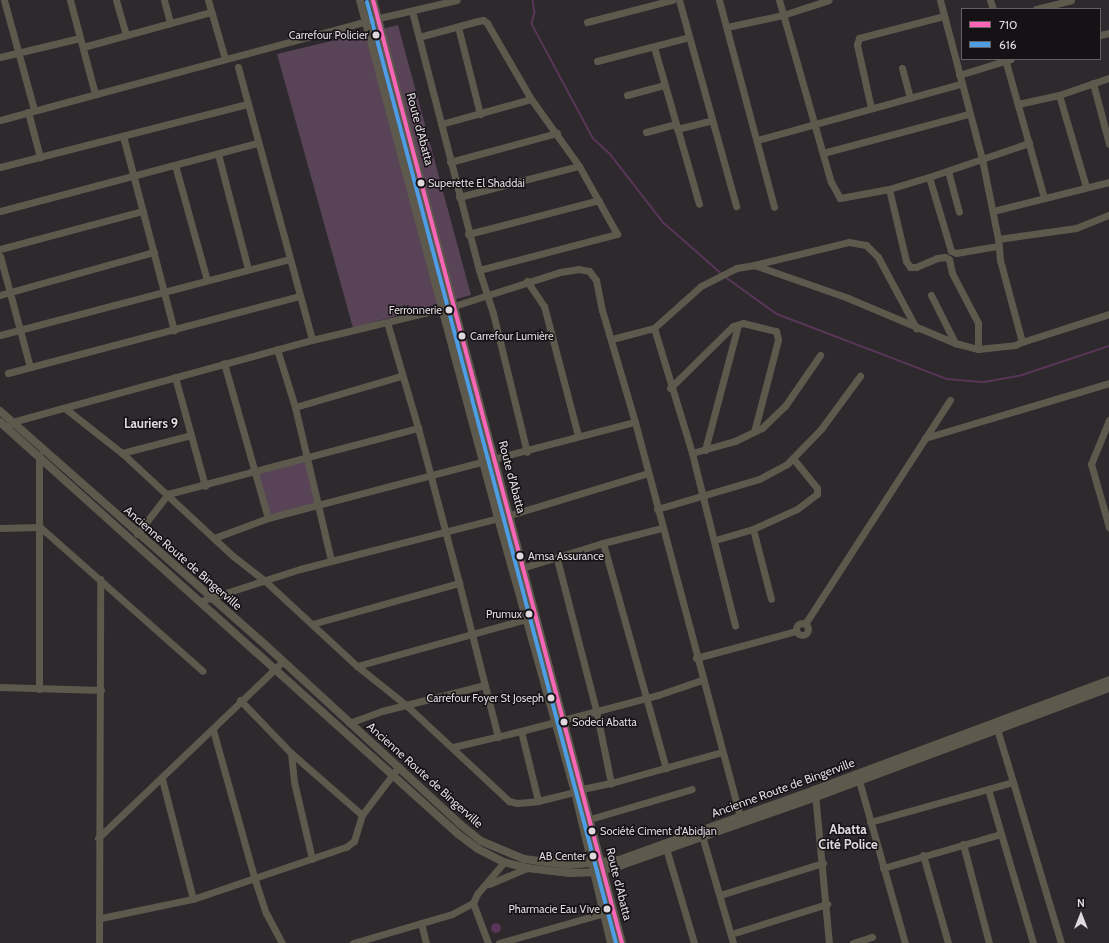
<!DOCTYPE html>
<html>
<head>
<meta charset="utf-8">
<style>
  body { margin:0 }
  #map { position:relative; width:1109px; height:943px; overflow:hidden; background:#2d292d; font-family:Cabin,sans-serif }
  div>[style] { position:absolute }
  [style*='--x'] { left:calc(var(--x)*1px); top:calc(var(--y)*1px); width:calc(var(--w)*1px); rotate:calc(var(--a)*1deg) }
  .green>* { inset:0; background:#584357 }
  .water>* { inset:0; background:#593658 }
  .round { border-radius:50% }
  .stream>* { height:1.5px; margin:-0.75px; padding:0 0.75px; transform-origin:0.75px; border-radius:0.75px; background:#593658 }
  .minor>* { height:7px; margin:-3.5px; padding:0 3.5px; transform-origin:3.5px; border-radius:3.5px; background:#5d594d }
  .minor>.ring { margin:-3.5px; padding:0; box-sizing:content-box; background:none; border:7px solid #5d594d; border-radius:50% }
  .tertiary>* { height:8px; margin:-4px; padding:0 4px; transform-origin:4px; border-radius:4px; background:#5d594d }
  .bus-1>* { height:4px; margin:-2px; padding:0 2px; transform-origin:2px; border-radius:2px; background:#fa66b7 }
  .bus-2>* { height:4px; margin:-2px; padding:0 2px; transform-origin:2px; border-radius:2px; background:#4d9ee5 }
  .dots>* { width:11px; height:11px; translate:-50% -50%; box-sizing:border-box; border:2px solid #151115; border-radius:50% }
  span { translate:-50% -50%; white-space:nowrap; text-align:center; line-height:1.15; -webkit-text-stroke:3px #151115; paint-order:stroke }
  .bus-label { font-size:11px; color:#dfd9de }
  .right { translate:-100% -50%; text-align:right }
  .left { translate:0 -50%; text-align:left }
  .street-label { font-size:12px; color:#dfd9de }
  .neighbourhood-label { font-size:13px; color:#dfd9de; font-weight:700 }
  .legend { position:absolute; left:961px; top:8px; width:140px; height:52px; box-sizing:border-box; background:#151115; border:1px solid #666165; margin:0; padding:5px 7px; list-style:none; font-size:12px; color:#dfd9de }
  .legend li { display:flex; align-items:center; gap:8px; height:20px }
  .legend b { width:20px; border:1px solid #666165 }
  .north { position:absolute; left:1061px; top:895px; width:40px; height:40px; -webkit-text-stroke:3px #151115; paint-order:stroke; rotate:0deg; font-size:11px; font-weight:700; line-height:16px; text-align:center; color:#dfd9de }
  .north::after { content:''; display:block; margin:auto; width:14px; height:18px; background:#dfd9de; clip-path:polygon(50% 0,100% 100%,50% 72%,0 100%) }
</style>
</head>
<body>
<div id="map">
  <div class="green">
    <i style="clip-path:polygon(398px 25px,471px 295px,353px 328px,277px 54px)"></i>
    <i style="clip-path:polygon(307px 459px,316px 504px,269px 516px,257px 473px)"></i>
  </div>
  <div class="water">
    <i class="round" style="left:491px;top:923px;width:10px;height:10px"></i>
  </div>
  <div class="stream">
    <i style="--x:533;--y:0;--w:12;--a:81"></i>
    <i style="--x:535;--y:12;--w:12;--a:104"></i>
    <i style="--x:532;--y:24;--w:129;--a:61.8"></i>
    <i style="--x:593;--y:138;--w:25;--a:43"></i>
    <i style="--x:611;--y:155;--w:85;--a:52.2"></i>
    <i style="--x:663;--y:222;--w:76;--a:41.3"></i>
    <i style="--x:727;--y:278;--w:62;--a:35.8"></i>
    <i style="--x:777;--y:314;--w:182;--a:20.9"></i>
    <i style="--x:947;--y:379;--w:37;--a:5"></i>
    <i style="--x:984;--y:382;--w:39;--a:-10"></i>
    <i style="--x:1022;--y:375;--w:92;--a:-18.4"></i>
  </div>
  <div class="minor">
    <i style="--x:4;--y:0;--w:114;--a:74.7"></i>
    <i style="--x:70;--y:0;--w:97;--a:75.1"></i>
    <i style="--x:116;--y:0;--w:36;--a:74"></i>
    <i style="--x:164;--y:0;--w:24;--a:75"></i>
    <i style="--x:208;--y:0;--w:61;--a:73.9"></i>
    <i style="--x:679;--y:0;--w:214;--a:74.5"></i>
    <i style="--x:719;--y:0;--w:214;--a:75.1"></i>
    <i style="--x:779;--y:0;--w:189;--a:74.1"></i>
    <i style="--x:831;--y:182;--w:18;--a:61"></i>
    <i style="--x:840;--y:198;--w:50;--a:-10.4"></i>
    <i style="--x:889;--y:189;--w:42;--a:-16.7"></i>
    <i style="--x:929;--y:177;--w:106;--a:-18.8"></i>
    <i style="--x:940;--y:0;--w:164;--a:75.2"></i>
    <i style="--x:982;--y:159;--w:82;--a:78.7"></i>
    <i style="--x:998;--y:239;--w:79;--a:-8"></i>
    <i style="--x:1076;--y:228;--w:35;--a:-22"></i>
    <i style="--x:990;--y:0;--w:9;--a:72"></i>
    <i style="--x:1036;--y:9;--w:36;--a:-14"></i>
    <i style="--x:412;--y:11;--w:268;--a:75.5"></i>
    <i style="--x:479;--y:270;--w:143;--a:-14.6"></i>
    <i style="--x:617;--y:234;--w:78;--a:-119.2"></i>
    <i style="--x:579;--y:166;--w:82;--a:-125.6"></i>
    <i style="--x:531;--y:99;--w:88;--a:-120.1"></i>
    <i style="--x:487;--y:23;--w:5;--a:-143"></i>
    <i style="--x:483;--y:20;--w:5;--a:169"></i>
    <i style="--x:478;--y:21;--w:61;--a:164.8"></i>
    <i style="--x:587;--y:22;--w:88;--a:-14.5"></i>
    <i style="--x:458;--y:27;--w:90;--a:75.8"></i>
    <i style="--x:727;--y:27;--w:57;--a:-12.1"></i>
    <i style="--x:783;--y:15;--w:48;--a:-18.1"></i>
    <i style="--x:1100;--y:35;--w:9;--a:-13"></i>
    <i style="--x:83;--y:47;--w:133;--a:-15.3"></i>
    <i style="--x:654;--y:47;--w:163;--a:74"></i>
    <i style="--x:0;--y:57;--w:82;--a:-13.4"></i>
    <i style="--x:1005;--y:59;--w:144;--a:74.3"></i>
    <i style="--x:597;--y:61;--w:95;--a:-14.6"></i>
    <i style="--x:238;--y:67;--w:283;--a:74.8"></i>
    <i style="--x:902;--y:68;--w:31;--a:75"></i>
    <i style="--x:959;--y:75;--w:54;--a:-17.1"></i>
    <i style="--x:1093;--y:83;--w:63;--a:75.3"></i>
    <i style="--x:627;--y:95;--w:38;--a:-15"></i>
    <i style="--x:1059;--y:95;--w:96;--a:73.6"></i>
    <i style="--x:1018;--y:104;--w:42;--a:-12.4"></i>
    <i style="--x:1059;--y:95;--w:53;--a:-18.8"></i>
    <i style="--x:871;--y:108;--w:65;--a:-102.5"></i>
    <i style="--x:857;--y:45;--w:7;--a:-74"></i>
    <i style="--x:859;--y:38;--w:88;--a:-14.5"></i>
    <i style="--x:28;--y:112;--w:47;--a:75.1"></i>
    <i style="--x:0;--y:120;--w:379;--a:-15.1"></i>
    <i style="--x:366;--y:21;--w:93;--a:-13"></i>
    <i style="--x:441;--y:124;--w:93;--a:-15.5"></i>
    <i style="--x:677;--y:129;--w:36;--a:-14"></i>
    <i style="--x:646;--y:132;--w:31;--a:-15"></i>
    <i style="--x:123;--y:136;--w:201;--a:75.3"></i>
    <i style="--x:757;--y:140;--w:212;--a:-15.4"></i>
    <i style="--x:823;--y:153;--w:151;--a:-15"></i>
    <i style="--x:218;--y:154;--w:119;--a:75.4"></i>
    <i style="--x:450;--y:162;--w:111;--a:-15.2"></i>
    <i style="--x:175;--y:165;--w:119;--a:74.5"></i>
    <i style="--x:0;--y:167;--w:255;--a:-14.3"></i>
    <i style="--x:948;--y:171;--w:42;--a:75"></i>
    <i style="--x:929;--y:177;--w:77;--a:73.4"></i>
    <i style="--x:951;--y:251;--w:5;--a:22"></i>
    <i style="--x:956;--y:253;--w:43;--a:-9.5"></i>
    <i style="--x:889;--y:189;--w:74;--a:76.7"></i>
    <i style="--x:906;--y:261;--w:7;--a:56"></i>
    <i style="--x:910;--y:267;--w:6;--a:0"></i>
    <i style="--x:916;--y:267;--w:23;--a:-23"></i>
    <i style="--x:937;--y:258;--w:8;--a:-7"></i>
    <i style="--x:945;--y:257;--w:4;--a:27"></i>
    <i style="--x:949;--y:259;--w:14;--a:78"></i>
    <i style="--x:952;--y:273;--w:56;--a:62.5"></i>
    <i style="--x:978;--y:323;--w:26;--a:90"></i>
    <i style="--x:459;--y:197;--w:124;--a:-14.5"></i>
    <i style="--x:0;--y:211;--w:266;--a:-14.8"></i>
    <i style="--x:993;--y:211;--w:120;--a:-14"></i>
    <i style="--x:468;--y:234;--w:135;--a:-14.5"></i>
    <i style="--x:0;--y:249;--w:148;--a:-14.9"></i>
    <i style="--x:0;--y:256;--w:115;--a:74.9"></i>
    <i style="--x:754;--y:265;--w:98;--a:-13.6"></i>
    <i style="--x:849;--y:242;--w:17;--a:10"></i>
    <i style="--x:866;--y:245;--w:17;--a:45"></i>
    <i style="--x:878;--y:257;--w:81;--a:61.8"></i>
    <i style="--x:479;--y:270;--w:45;--a:72"></i>
    <i style="--x:493;--y:313;--w:143;--a:76.3"></i>
    <i style="--x:527;--y:281;--w:30;--a:56"></i>
    <i style="--x:544;--y:306;--w:134;--a:75.3"></i>
    <i style="--x:0;--y:295;--w:160;--a:-15.6"></i>
    <i style="--x:931;--y:295;--w:54;--a:63.4"></i>
    <i style="--x:654;--y:328;--w:131;--a:73.1"></i>
    <i style="--x:692;--y:453;--w:178;--a:76"></i>
    <i style="--x:0;--y:335;--w:299;--a:-14.7"></i>
    <i style="--x:612;--y:339;--w:43;--a:-14.7"></i>
    <i style="--x:654;--y:328;--w:63;--a:-41.8"></i>
    <i style="--x:701;--y:286;--w:39;--a:-27"></i>
    <i style="--x:736;--y:268;--w:18;--a:-9"></i>
    <i style="--x:754;--y:265;--w:100;--a:19.3"></i>
    <i style="--x:848;--y:298;--w:116;--a:22.8"></i>
    <i style="--x:955;--y:343;--w:24;--a:15"></i>
    <i style="--x:978;--y:349;--w:37;--a:-6"></i>
    <i style="--x:1015;--y:345;--w:8;--a:-23"></i>
    <i style="--x:1022;--y:342;--w:85;--a:-105"></i>
    <i style="--x:1000;--y:260;--w:21;--a:-95"></i>
    <i style="--x:1022;--y:342;--w:91;--a:-17.8"></i>
    <i style="--x:277;--y:349;--w:61;--a:72.8"></i>
    <i style="--x:295;--y:407;--w:157;--a:76.8"></i>
    <i style="--x:224;--y:363;--w:161;--a:74.2"></i>
    <i style="--x:8;--y:373;--w:301;--a:-14.8"></i>
    <i style="--x:175;--y:377;--w:113;--a:74.6"></i>
    <i style="--x:670;--y:388;--w:88;--a:-44.5"></i>
    <i style="--x:733;--y:326;--w:10;--a:-17"></i>
    <i style="--x:743;--y:323;--w:34;--a:14"></i>
    <i style="--x:776;--y:331;--w:9;--a:77"></i>
    <i style="--x:778;--y:340;--w:95;--a:104.6"></i>
    <i style="--x:295;--y:407;--w:110;--a:-16.3"></i>
    <i style="--x:66;--y:409;--w:71;--a:38.2"></i>
    <i style="--x:122;--y:453;--w:151;--a:42.9"></i>
    <i style="--x:233;--y:556;--w:39;--a:38"></i>
    <i style="--x:264;--y:580;--w:127;--a:42.8"></i>
    <i style="--x:357;--y:666;--w:63;--a:38.5"></i>
    <i style="--x:406;--y:705;--w:141;--a:43"></i>
    <i style="--x:509;--y:801;--w:8;--a:14"></i>
    <i style="--x:517;--y:803;--w:21;--a:-5"></i>
    <i style="--x:538;--y:801;--w:38;--a:-14"></i>
    <i style="--x:1109;--y:420;--w:48;--a:112.2"></i>
    <i style="--x:1091;--y:464;--w:66;--a:74.1"></i>
    <i style="--x:7;--y:428;--w:8;--a:-50"></i>
    <i style="--x:12;--y:422;--w:311;--a:-15.3"></i>
    <i style="--x:312;--y:340;--w:146;--a:-13.5"></i>
    <i style="--x:454;--y:306;--w:111;--a:-17.8"></i>
    <i style="--x:560;--y:272;--w:18;--a:-9"></i>
    <i style="--x:578;--y:269;--w:11;--a:10"></i>
    <i style="--x:589;--y:271;--w:11;--a:52"></i>
    <i style="--x:596;--y:280;--w:31;--a:79"></i>
    <i style="--x:602;--y:310;--w:117;--a:73.6"></i>
    <i style="--x:635;--y:422;--w:409;--a:75.1"></i>
    <i style="--x:925;--y:438;--w:192;--a:-16.6"></i>
    <i style="--x:705;--y:450;--w:129;--a:-75.2"></i>
    <i style="--x:122;--y:453;--w:71;--a:-14.6"></i>
    <i style="--x:692;--y:453;--w:45;--a:-15.6"></i>
    <i style="--x:735;--y:441;--w:30;--a:-26"></i>
    <i style="--x:762;--y:428;--w:32;--a:-44"></i>
    <i style="--x:785;--y:406;--w:62;--a:-55.5"></i>
    <i style="--x:39;--y:455;--w:234;--a:90"></i>
    <i style="--x:657;--y:509;--w:106;--a:-16.4"></i>
    <i style="--x:759;--y:479;--w:32;--a:-28"></i>
    <i style="--x:787;--y:464;--w:49;--a:-45.8"></i>
    <i style="--x:821;--y:429;--w:66;--a:-53.7"></i>
    <i style="--x:0;--y:528;--w:40;--a:-1.4"></i>
    <i style="--x:40;--y:527;--w:217;--a:41.5"></i>
    <i style="--x:753;--y:529;--w:72;--a:75.6"></i>
    <i style="--x:137;--y:534;--w:51;--a:-52.2"></i>
    <i style="--x:168;--y:494;--w:259;--a:-14.8"></i>
    <i style="--x:214;--y:538;--w:58;--a:-20.3"></i>
    <i style="--x:268;--y:518;--w:379;--a:-14.7"></i>
    <i style="--x:715;--y:540;--w:40;--a:-16"></i>
    <i style="--x:753;--y:529;--w:48;--a:-24.4"></i>
    <i style="--x:797;--y:509;--w:25;--a:-37"></i>
    <i style="--x:817;--y:494;--w:6;--a:-90"></i>
    <i style="--x:817;--y:488;--w:38;--a:-129"></i>
    <i style="--x:603;--y:543;--w:61;--a:-14.3"></i>
    <i style="--x:557;--y:559;--w:156;--a:75.5"></i>
    <i style="--x:596;--y:710;--w:75;--a:78.4"></i>
    <i style="--x:525;--y:567;--w:82;--a:-17.1"></i>
    <i style="--x:603;--y:543;--w:234;--a:74.4"></i>
    <i style="--x:459;--y:583;--w:159;--a:75.8"></i>
    <i style="--x:201;--y:601;--w:104;--a:-17.9"></i>
    <i style="--x:300;--y:569;--w:217;--a:-14.4"></i>
    <i style="--x:510;--y:515;--w:144;--a:-16.9"></i>
    <i class="ring" style="left:796px;top:623px;width:5px;height:5px"></i>
    <i style="--x:312;--y:624;--w:153;--a:-15.6"></i>
    <i style="--x:459;--y:583;--w:160;--a:-104.8"></i>
    <i style="--x:418;--y:428;--w:110;--a:-106.3"></i>
    <i style="--x:805;--y:624;--w:267;--a:-57.1"></i>
    <i style="--x:696;--y:658;--w:104;--a:-15.1"></i>
    <i style="--x:357;--y:666;--w:175;--a:-15.5"></i>
    <i style="--x:0;--y:687;--w:101;--a:1.7"></i>
    <i style="--x:240;--y:700;--w:74;--a:46.1"></i>
    <i style="--x:291;--y:753;--w:94;--a:41.1"></i>
    <i style="--x:349;--y:723;--w:35;--a:-20"></i>
    <i style="--x:382;--y:711;--w:106;--a:-14.2"></i>
    <i style="--x:213;--y:730;--w:156;--a:74.4"></i>
    <i style="--x:255;--y:880;--w:35;--a:72"></i>
    <i style="--x:266;--y:913;--w:34;--a:62"></i>
    <i style="--x:521;--y:731;--w:142;--a:-14.7"></i>
    <i style="--x:658;--y:695;--w:46;--a:-18.8"></i>
    <i style="--x:453;--y:747;--w:70;--a:-13.2"></i>
    <i style="--x:521;--y:731;--w:72;--a:76.3"></i>
    <i style="--x:291;--y:753;--w:29;--a:84"></i>
    <i style="--x:294;--y:782;--w:79;--a:76.8"></i>
    <i style="--x:858;--y:777;--w:173;--a:74.2"></i>
    <i style="--x:162;--y:779;--w:124;--a:75.5"></i>
    <i style="--x:1013;--y:782;--w:168;--a:73.4"></i>
    <i style="--x:582;--y:789;--w:30;--a:-12"></i>
    <i style="--x:611;--y:783;--w:115;--a:-15.6"></i>
    <i style="--x:988;--y:789;--w:160;--a:73.7"></i>
    <i style="--x:815;--y:793;--w:151;--a:84.7"></i>
    <i style="--x:590;--y:819;--w:106;--a:-16.4"></i>
    <i style="--x:870;--y:822;--w:148;--a:-15.6"></i>
    <i style="--x:1013;--y:782;--w:55;--a:-106.8"></i>
    <i style="--x:701;--y:832;--w:116;--a:73.9"></i>
    <i style="--x:98;--y:838;--w:255;--a:-43.7"></i>
    <i style="--x:963;--y:844;--w:102;--a:75.3"></i>
    <i style="--x:665;--y:845;--w:102;--a:73.5"></i>
    <i style="--x:923;--y:855;--w:91;--a:74.1"></i>
    <i style="--x:883;--y:868;--w:123;--a:-16.1"></i>
    <i style="--x:489;--y:884;--w:41;--a:-22.8"></i>
    <i style="--x:720;--y:895;--w:108;--a:-17.3"></i>
    <i style="--x:101;--y:918;--w:94;--a:-11.7"></i>
    <i style="--x:193;--y:899;--w:162;--a:-18.8"></i>
    <i style="--x:346;--y:847;--w:10;--a:-37"></i>
    <i style="--x:354;--y:841;--w:27;--a:-73"></i>
    <i style="--x:362;--y:815;--w:61;--a:-52.9"></i>
    <i style="--x:421;--y:923;--w:21;--a:76"></i>
    <i style="--x:731;--y:934;--w:101;--a:-17.4"></i>
    <i style="--x:99;--y:943;--w:364;--a:-89.8"></i>
    <i style="--x:353;--y:943;--w:103;--a:-16.3"></i>
    <i style="--x:452;--y:914;--w:24;--a:-28"></i>
    <i style="--x:488;--y:943;--w:43;--a:-110.6"></i>
    <i style="--x:473;--y:903;--w:10;--a:-66"></i>
    <i style="--x:477;--y:894;--w:42;--a:-49.8"></i>
    <i style="--x:499;--y:943;--w:109;--a:-15.9"></i>
    <i style="--x:853;--y:943;--w:20;--a:-18"></i>
  </div>
  <div class="tertiary">
    <i style="--x:360;--y:0;--w:536;--a:75.08"></i>
    <i style="--x:498;--y:518;--w:285;--a:74.3"></i>
    <i style="--x:575;--y:792;--w:155;--a:76.6"></i>
    <i style="--x:373;--y:0;--w:975;--a:75.21"></i>
    <i style="--x:0;--y:411;--w:346;--a:41.4"></i>
    <i style="--x:260;--y:640;--w:272;--a:42.6"></i>
    <i style="--x:460;--y:824;--w:27;--a:39"></i>
    <i style="--x:481;--y:841;--w:47;--a:22.7"></i>
    <i style="--x:524;--y:859;--w:45;--a:7.6"></i>
    <i style="--x:569;--y:865;--w:50;--a:-5.7"></i>
    <i style="--x:619;--y:860;--w:207;--a:-19.7"></i>
    <i style="--x:814;--y:790;--w:315;--a:-20.4"></i>
    <i style="--x:0;--y:422;--w:616;--a:41.97"></i>
    <i style="--x:458;--y:834;--w:25;--a:37"></i>
    <i style="--x:478;--y:849;--w:29;--a:27"></i>
    <i style="--x:504;--y:862;--w:24;--a:15"></i>
    <i style="--x:527;--y:868;--w:43;--a:6.6"></i>
    <i style="--x:570;--y:873;--w:23;--a:-2"></i>
    <i style="--x:593;--y:872;--w:27;--a:-13"></i>
    <i style="--x:619;--y:866;--w:209;--a:-19.3"></i>
    <i style="--x:816;--y:797;--w:313;--a:-20.4"></i>
  </div>
  <div class="bus-1">
    <i style="--x:373;--y:0;--w:975;--a:75.21"></i>
  </div>
  <div class="bus-2">
    <i style="--x:367;--y:2;--w:973;--a:75.18"></i>
  </div>
  <div class="dots">
    <i style="left:376px;top:35px;background:#dfd9de"></i>
    <i style="left:421px;top:183px;background:#dfd9de"></i>
    <i style="left:449px;top:310px;background:#dfd9de"></i>
    <i style="left:462px;top:336px;background:#dfd9de"></i>
    <i style="left:520px;top:556px;background:#dfd9de"></i>
    <i style="left:529px;top:614px;background:#dfd9de"></i>
    <i style="left:551px;top:698px;background:#dfd9de"></i>
    <i style="left:564px;top:722px;background:#dfd9de"></i>
    <i style="left:592px;top:831px;background:#dfd9de"></i>
    <i style="left:593px;top:856px;background:#dfd9de"></i>
    <i style="left:607px;top:909px;background:#dfd9de"></i>
  </div>
  <div class="bus-label">
    <span class="right" style="left:368px;top:35px">Carrefour Policier</span>
    <span class="left" style="left:428px;top:183px">Superette El Shaddai</span>
    <span class="right" style="left:442px;top:310px">Ferronnerie</span>
    <span class="left" style="left:470px;top:336px">Carrefour Lumière</span>
    <span class="left" style="left:528px;top:556px">Amsa Assurance</span>
    <span class="right" style="left:522px;top:614px">Prumux</span>
    <span class="right" style="left:544px;top:698px">Carrefour Foyer St Joseph</span>
    <span class="left" style="left:572px;top:722px">Sodeci Abatta</span>
    <span class="left" style="left:600px;top:831px">Société Ciment d'Abidjan</span>
    <span class="right" style="left:586px;top:856px">AB Center</span>
    <span class="right" style="left:600px;top:909px">Pharmacie Eau Vive</span>
  </div>
  <div class="street-label">
    <span style="left:420px;top:129px;rotate:75deg">Route d'Abatta</span>
    <span style="left:512px;top:477px;rotate:75deg">Route d'Abatta</span>
    <span style="left:183px;top:558px;rotate:41deg">Ancienne Route de Bingerville</span>
    <span style="left:425px;top:775px;rotate:42deg">Ancienne Route de Bingerville</span>
    <span style="left:783px;top:788px;rotate:-20deg">Ancienne Route de Bingerville</span>
    <span style="left:619px;top:884px;rotate:76deg">Route d'Abatta</span>
  </div>
  <div class="neighbourhood-label">
    <span style="left:151px;top:423px">Lauriers 9</span>
    <span style="left:848px;top:837px">Abatta<br>Cité Police</span>
  </div>
  <ul class="legend">
  <li><b style="height:5px;background:#fa66b7"></b>710</li>
  <li><b style="height:5px;background:#4d9ee5"></b>616</li>
  </ul>
  <div class="north">N</div>
</div>
</body>
</html>
